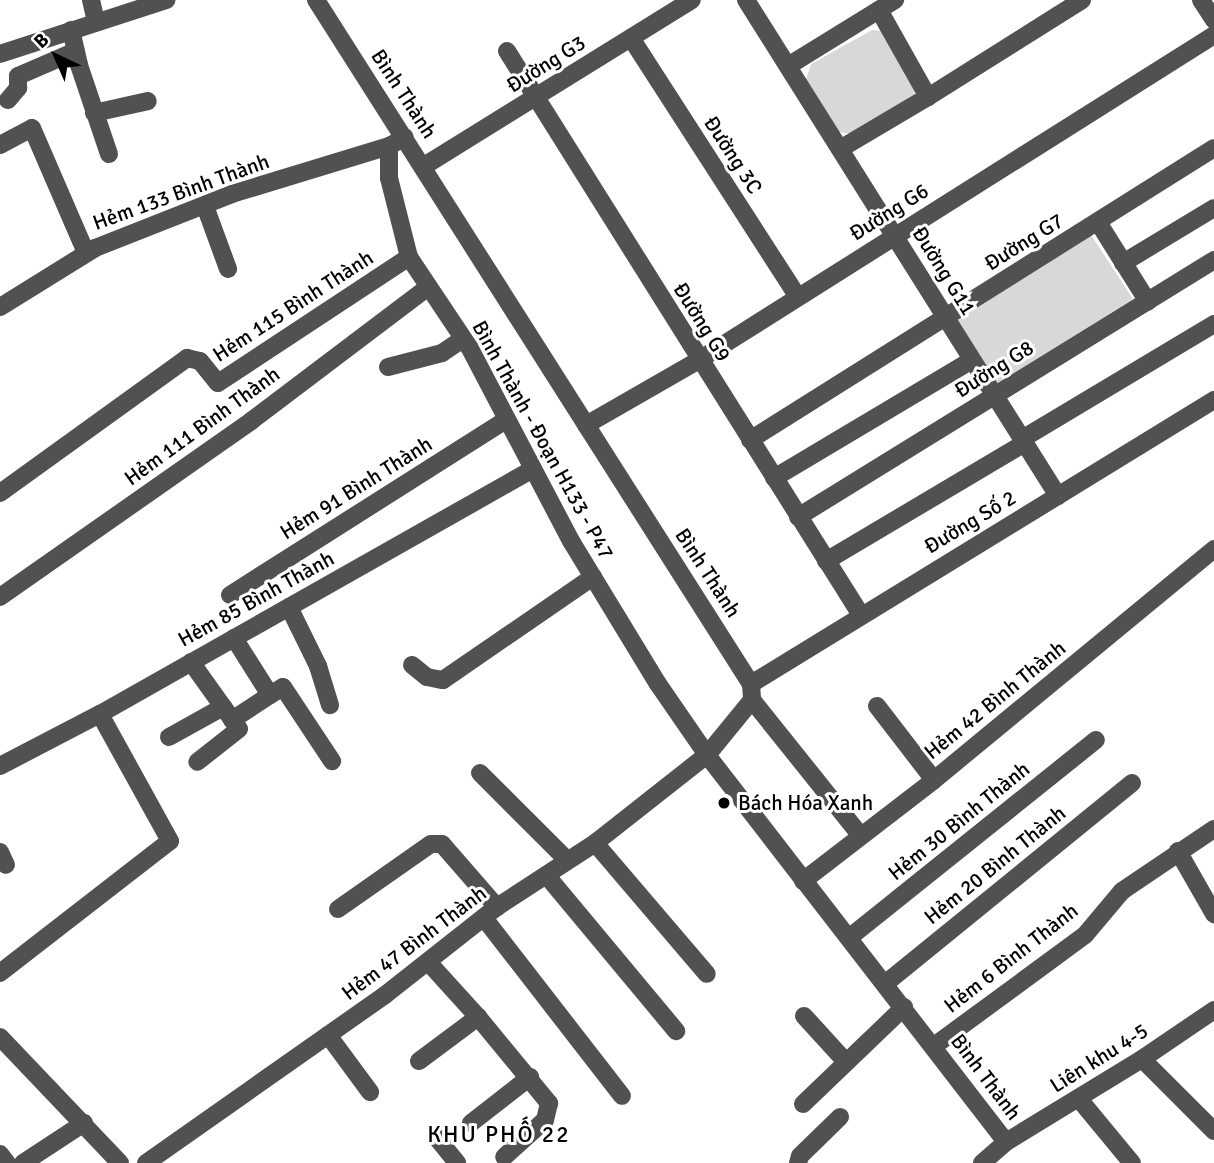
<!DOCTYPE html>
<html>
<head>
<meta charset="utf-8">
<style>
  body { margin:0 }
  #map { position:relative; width:1214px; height:1163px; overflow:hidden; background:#fff; font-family:Signika,sans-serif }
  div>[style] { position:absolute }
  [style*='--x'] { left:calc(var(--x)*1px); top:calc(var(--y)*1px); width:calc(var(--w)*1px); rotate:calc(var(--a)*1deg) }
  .green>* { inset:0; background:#d8d8d8 }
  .minor>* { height:18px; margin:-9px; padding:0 9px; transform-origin:9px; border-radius:9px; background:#515151 }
  .dots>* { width:19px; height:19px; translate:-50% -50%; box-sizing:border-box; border:4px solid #fff; border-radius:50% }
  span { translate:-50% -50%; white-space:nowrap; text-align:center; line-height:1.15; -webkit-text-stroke:6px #fff; paint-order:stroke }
  .street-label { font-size:21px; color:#000 }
  .poi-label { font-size:21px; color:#000 }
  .left { translate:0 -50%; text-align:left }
  .neighbourhood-label { font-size:23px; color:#000; letter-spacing:2px }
  .north { position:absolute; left:21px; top:21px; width:70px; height:70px; -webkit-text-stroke:5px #fff; paint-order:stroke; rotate:316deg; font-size:19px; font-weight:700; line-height:28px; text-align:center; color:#000 }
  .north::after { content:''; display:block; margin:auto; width:24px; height:32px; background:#000; clip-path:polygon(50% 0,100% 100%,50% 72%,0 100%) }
</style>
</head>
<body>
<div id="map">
  <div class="green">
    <i style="clip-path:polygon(872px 30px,882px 31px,915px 88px,914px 96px,852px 134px,838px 132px,806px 79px,811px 64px)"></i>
    <i style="clip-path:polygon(1091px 235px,1133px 299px,998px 383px,957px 321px)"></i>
  </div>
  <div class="minor">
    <i style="--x:91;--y:0;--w:23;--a:77"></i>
    <i style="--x:316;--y:0;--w:811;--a:57.55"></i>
    <i style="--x:751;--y:684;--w:16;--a:86"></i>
    <i style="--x:752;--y:700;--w:71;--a:129.3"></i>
    <i style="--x:707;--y:755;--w:489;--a:52.3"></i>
    <i style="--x:746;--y:0;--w:586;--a:57.83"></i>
    <i style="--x:1201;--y:0;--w:24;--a:57"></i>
    <i style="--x:879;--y:10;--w:100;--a:60.6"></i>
    <i style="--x:71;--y:30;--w:36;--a:77"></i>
    <i style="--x:79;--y:65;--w:94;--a:71.4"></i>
    <i style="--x:631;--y:38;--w:308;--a:57.2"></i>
    <i style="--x:507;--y:51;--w:666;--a:57.89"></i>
    <i style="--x:0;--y:54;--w:175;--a:-18"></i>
    <i style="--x:788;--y:66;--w:126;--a:-31.7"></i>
    <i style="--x:8;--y:100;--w:16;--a:-50"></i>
    <i style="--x:18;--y:88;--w:12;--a:-90"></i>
    <i style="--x:18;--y:76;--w:63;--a:-23.3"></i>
    <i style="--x:94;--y:113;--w:55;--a:-12.5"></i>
    <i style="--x:0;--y:145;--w:36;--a:-28"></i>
    <i style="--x:32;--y:128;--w:136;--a:66.6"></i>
    <i style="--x:840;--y:149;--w:102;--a:-30.6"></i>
    <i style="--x:928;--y:97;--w:182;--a:-32.2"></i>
    <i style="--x:424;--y:166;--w:315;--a:-31.8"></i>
    <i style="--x:205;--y:206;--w:67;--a:69.9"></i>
    <i style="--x:1098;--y:222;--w:94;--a:58"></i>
    <i style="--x:1123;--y:263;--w:106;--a:-31.1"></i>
    <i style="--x:0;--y:307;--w:112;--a:-31.8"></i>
    <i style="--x:95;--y:248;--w:147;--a:-21.5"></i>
    <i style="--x:232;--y:194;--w:164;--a:-17"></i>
    <i style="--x:388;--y:367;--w:56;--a:-14.5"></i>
    <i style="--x:442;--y:353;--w:25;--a:-34"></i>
    <i style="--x:586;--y:425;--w:130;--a:-29.9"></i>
    <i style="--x:699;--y:360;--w:609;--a:-32.25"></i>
    <i style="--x:1022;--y:439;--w:224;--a:-30.9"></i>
    <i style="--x:750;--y:440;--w:548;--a:-32.18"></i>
    <i style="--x:774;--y:478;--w:230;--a:-30.8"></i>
    <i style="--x:0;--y:493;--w:231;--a:-35.8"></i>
    <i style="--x:187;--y:358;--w:13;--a:13"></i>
    <i style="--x:200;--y:361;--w:28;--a:51"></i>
    <i style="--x:218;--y:383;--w:229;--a:-33.4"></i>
    <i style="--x:798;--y:517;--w:489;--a:-31.7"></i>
    <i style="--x:826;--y:561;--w:231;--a:-30.7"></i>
    <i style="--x:230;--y:595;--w:327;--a:-32.4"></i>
    <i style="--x:0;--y:597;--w:307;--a:-35"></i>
    <i style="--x:251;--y:421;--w:222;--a:-37.1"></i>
    <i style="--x:289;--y:607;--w:66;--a:63.8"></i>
    <i style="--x:318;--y:666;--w:41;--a:72.9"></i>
    <i style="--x:234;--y:638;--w:67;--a:57.7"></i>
    <i style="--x:270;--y:695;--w:15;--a:-32"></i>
    <i style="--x:283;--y:687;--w:89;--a:56.5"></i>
    <i style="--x:191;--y:662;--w:82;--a:54.4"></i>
    <i style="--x:239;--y:729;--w:53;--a:141.8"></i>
    <i style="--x:412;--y:665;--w:19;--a:39"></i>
    <i style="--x:427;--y:677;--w:16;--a:11"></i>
    <i style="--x:443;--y:680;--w:182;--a:-34.5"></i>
    <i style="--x:751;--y:684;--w:543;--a:-31.52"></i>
    <i style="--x:752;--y:700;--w:174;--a:51.3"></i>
    <i style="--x:877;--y:706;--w:93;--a:52.4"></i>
    <i style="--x:232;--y:720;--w:45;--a:-33.3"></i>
    <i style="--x:169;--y:737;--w:62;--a:-29.1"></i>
    <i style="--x:0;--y:766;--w:113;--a:-27.5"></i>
    <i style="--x:100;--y:714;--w:496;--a:-29.5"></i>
    <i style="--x:480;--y:773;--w:123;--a:45"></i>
    <i style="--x:595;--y:843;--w:172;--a:49.5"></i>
    <i style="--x:1178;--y:851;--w:73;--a:60.3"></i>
    <i style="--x:0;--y:852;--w:14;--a:65"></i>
    <i style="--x:547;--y:876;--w:202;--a:50.2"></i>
    <i style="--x:803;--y:881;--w:165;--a:-37.6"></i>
    <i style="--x:934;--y:780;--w:363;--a:-39.5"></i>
    <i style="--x:338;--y:909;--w:113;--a:-35"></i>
    <i style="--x:431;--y:844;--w:11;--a:0"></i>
    <i style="--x:442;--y:844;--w:84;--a:48.9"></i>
    <i style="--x:484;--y:918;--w:225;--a:52.2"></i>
    <i style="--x:850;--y:937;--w:315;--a:-38.7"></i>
    <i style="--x:429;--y:963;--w:73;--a:47.8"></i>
    <i style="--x:478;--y:1017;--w:112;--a:50.5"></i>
    <i style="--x:549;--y:1103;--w:17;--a:103"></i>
    <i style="--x:545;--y:1120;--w:55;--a:137.9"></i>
    <i style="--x:0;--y:973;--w:215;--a:-37.8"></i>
    <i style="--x:170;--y:841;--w:145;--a:-118.9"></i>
    <i style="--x:886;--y:983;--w:317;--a:-39.1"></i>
    <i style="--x:804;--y:1016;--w:62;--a:47.6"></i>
    <i style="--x:328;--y:1035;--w:71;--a:53.6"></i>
    <i style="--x:0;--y:1037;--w:174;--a:46.4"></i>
    <i style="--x:934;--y:1046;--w:187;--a:-36.3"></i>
    <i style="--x:1085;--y:935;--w:57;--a:-49.9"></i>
    <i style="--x:1122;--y:891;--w:111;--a:-34"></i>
    <i style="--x:1142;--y:1059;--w:102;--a:45"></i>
    <i style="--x:419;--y:1061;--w:74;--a:-36.7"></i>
    <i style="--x:1079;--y:1099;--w:83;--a:50.4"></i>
    <i style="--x:803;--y:1104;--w:140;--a:-43.8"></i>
    <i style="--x:471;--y:1123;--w:75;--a:-37.9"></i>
    <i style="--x:437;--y:1138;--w:32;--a:51"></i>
    <i style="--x:0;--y:1154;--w:11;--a:52"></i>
    <i style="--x:23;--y:1163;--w:73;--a:-33.3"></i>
    <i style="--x:146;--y:1163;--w:292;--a:-35.1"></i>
    <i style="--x:385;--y:995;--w:142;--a:-38.2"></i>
    <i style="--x:497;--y:907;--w:117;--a:-33.1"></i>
    <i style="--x:595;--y:843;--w:142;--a:-38.2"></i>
    <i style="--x:707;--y:755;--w:86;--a:-124.6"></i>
    <i style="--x:658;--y:684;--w:167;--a:-121.3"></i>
    <i style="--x:571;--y:541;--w:219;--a:-117.7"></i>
    <i style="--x:469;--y:347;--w:108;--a:-123.7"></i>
    <i style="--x:409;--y:257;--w:81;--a:-104.2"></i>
    <i style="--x:389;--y:178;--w:32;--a:-90"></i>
    <i style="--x:389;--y:146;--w:18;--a:-29"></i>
    <i style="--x:798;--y:1163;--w:7;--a:-74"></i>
    <i style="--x:800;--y:1156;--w:56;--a:-44.3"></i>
    <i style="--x:982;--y:1163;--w:32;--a:-41"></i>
    <i style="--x:1006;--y:1142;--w:159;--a:-31.4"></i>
    <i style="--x:1142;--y:1059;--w:87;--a:-34.2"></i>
  </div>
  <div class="dots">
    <i style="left:724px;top:803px;background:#000"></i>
  </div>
  <div class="street-label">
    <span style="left:546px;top:64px;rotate:-32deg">Đường G3</span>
    <span style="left:404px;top:94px;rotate:57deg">Bình Thành</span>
    <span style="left:733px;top:155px;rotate:57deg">Đường 3C</span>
    <span style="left:181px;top:192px;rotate:-20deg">Hẻm 133 Bình Thành</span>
    <span style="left:889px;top:212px;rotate:-32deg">Đường G6</span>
    <span style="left:1024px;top:242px;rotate:-32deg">Đường G7</span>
    <span style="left:944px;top:271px;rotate:58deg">Đường G11</span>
    <span style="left:293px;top:306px;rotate:-33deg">Hẻm 115 Bình Thành</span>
    <span style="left:702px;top:322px;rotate:58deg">Đường G9</span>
    <span style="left:994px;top:369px;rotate:-32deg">Đường G8</span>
    <span style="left:202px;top:426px;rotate:-36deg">Hẻm 111 Bình Thành</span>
    <span style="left:543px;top:440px;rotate:61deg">Bình Thành - Đoạn H133 - P47</span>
    <span style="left:356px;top:488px;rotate:-32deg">Hẻm 91 Bình Thành</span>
    <span style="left:970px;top:522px;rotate:-31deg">Đường Số 2</span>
    <span style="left:708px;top:573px;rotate:57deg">Bình Thành</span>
    <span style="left:256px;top:599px;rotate:-29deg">Hẻm 85 Bình Thành</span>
    <span style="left:995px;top:700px;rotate:-39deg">Hẻm 42 Bình Thành</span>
    <span style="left:959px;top:821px;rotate:-39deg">Hẻm 30 Bình Thành</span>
    <span style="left:995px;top:865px;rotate:-39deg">Hẻm 20 Bình Thành</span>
    <span style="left:414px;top:943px;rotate:-37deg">Hẻm 47 Bình Thành</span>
    <span style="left:1011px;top:958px;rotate:-38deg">Hẻm 6 Bình Thành</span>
    <span style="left:1099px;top:1058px;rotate:-32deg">Liên khu 4-5</span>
    <span style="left:986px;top:1077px;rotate:53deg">Bình Thành</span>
  </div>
  <div class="poi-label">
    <span class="left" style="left:738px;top:803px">Bách Hóa Xanh</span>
  </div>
  <div class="neighbourhood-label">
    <span style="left:499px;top:1135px">KHU PHỐ 22</span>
  </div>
  <div class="north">B</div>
</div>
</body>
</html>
